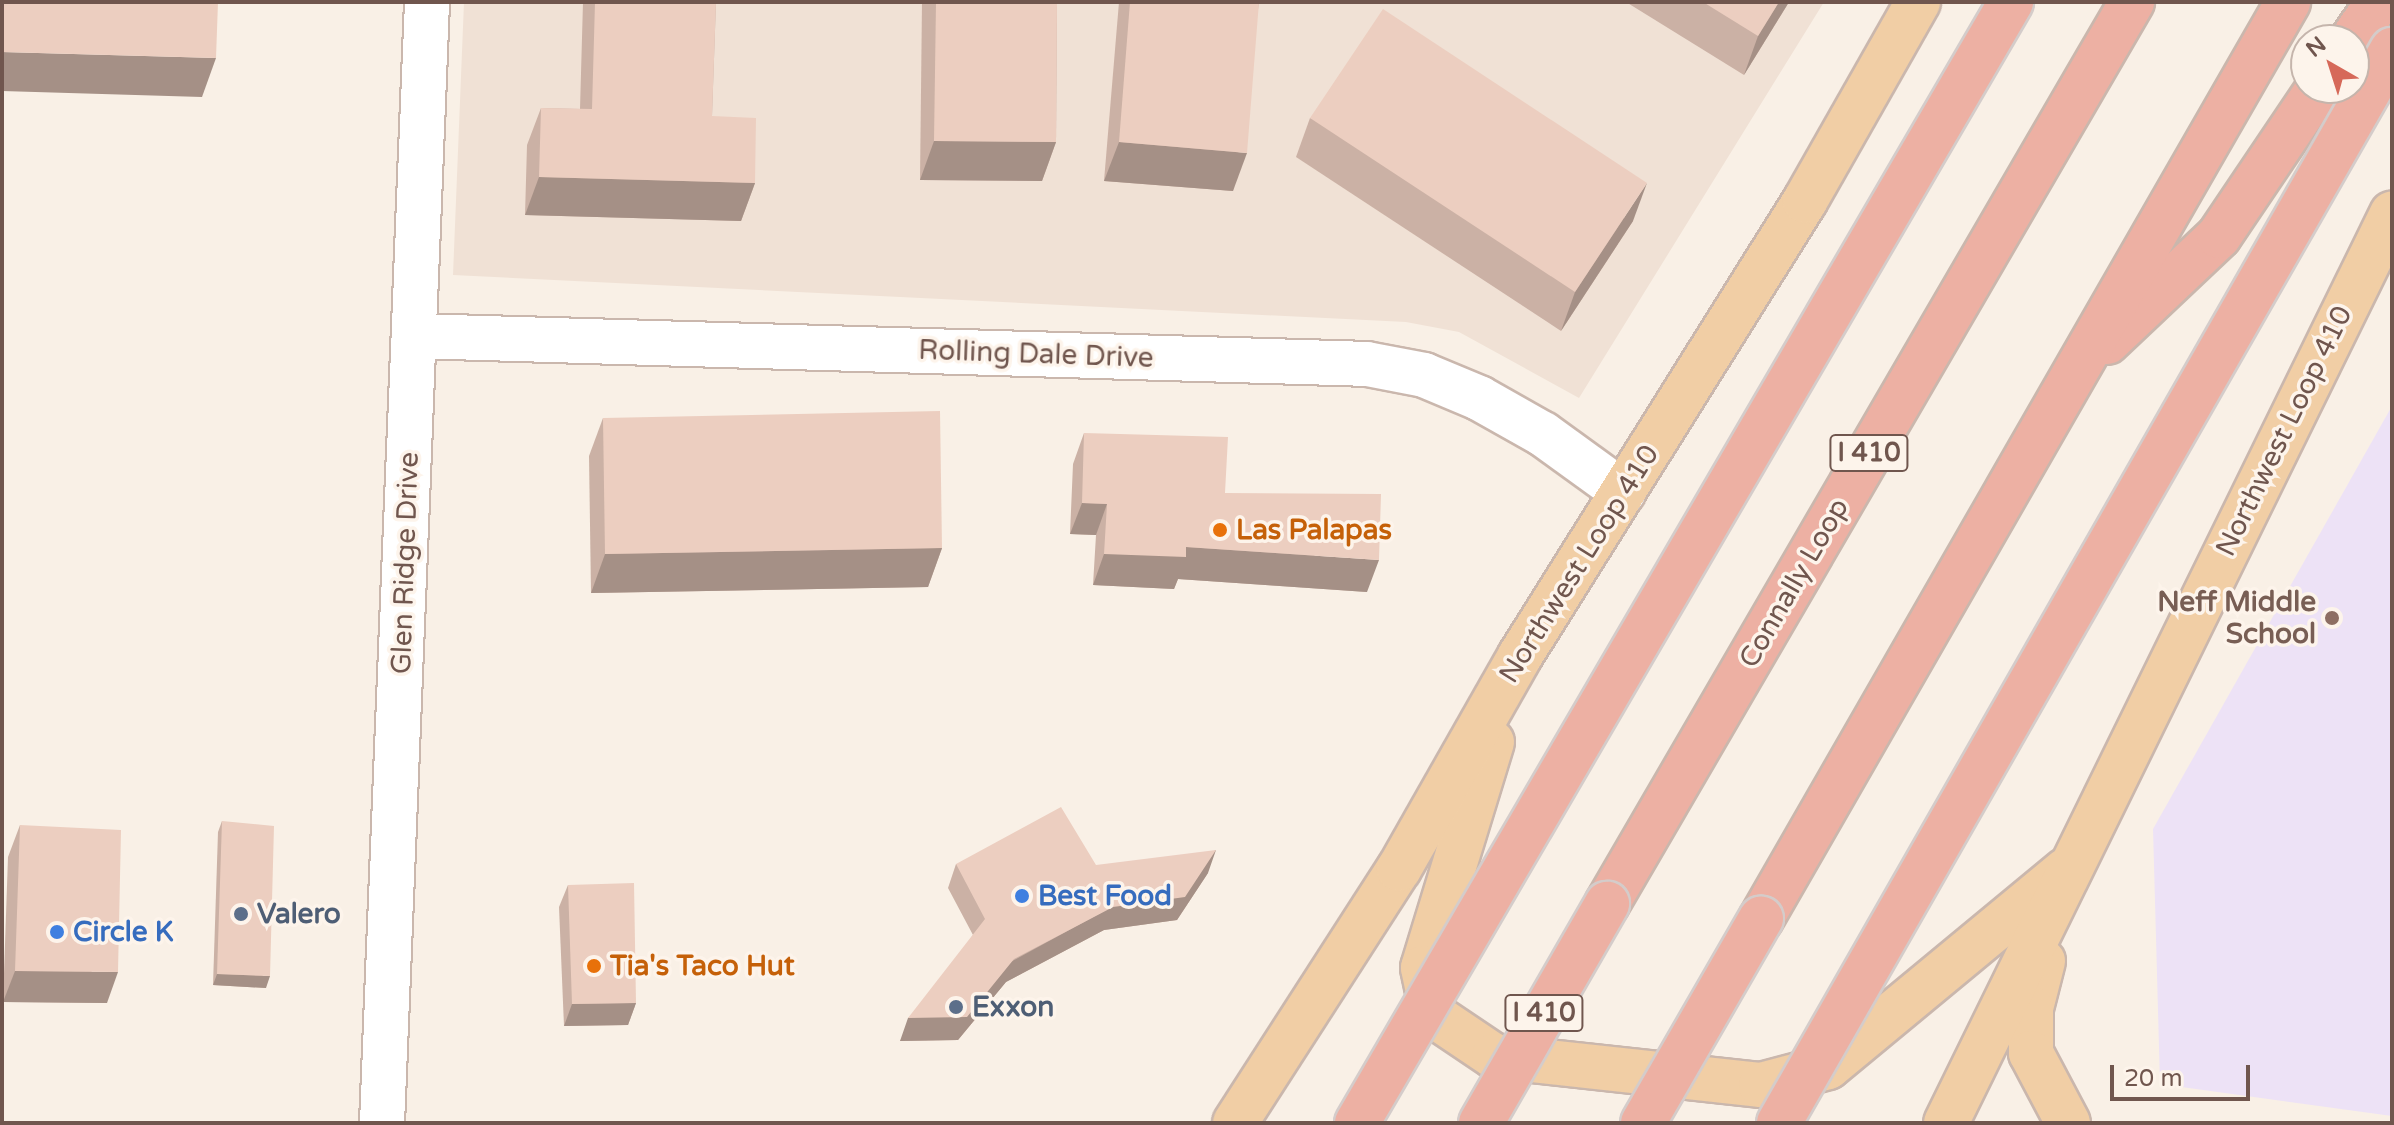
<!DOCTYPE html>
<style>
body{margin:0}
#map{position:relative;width:2394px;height:1125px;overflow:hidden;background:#f9f0e6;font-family:"Varela Round",sans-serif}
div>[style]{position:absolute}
.residential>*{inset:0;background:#f0e1d5}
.education>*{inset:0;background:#ede2f6}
.roads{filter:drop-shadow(2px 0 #cab7ad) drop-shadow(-2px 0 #cab7ad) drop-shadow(0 2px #cab7ad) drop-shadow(0 -2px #cab7ad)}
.minor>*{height:44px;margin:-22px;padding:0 22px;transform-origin:22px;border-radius:22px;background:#fff}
.major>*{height:44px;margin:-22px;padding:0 22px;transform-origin:22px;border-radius:22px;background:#f1cea5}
.highway>*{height:44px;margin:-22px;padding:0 22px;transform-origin:22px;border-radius:22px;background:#edb0a3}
.bridges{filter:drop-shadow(2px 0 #d4ccca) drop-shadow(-2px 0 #d4ccca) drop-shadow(0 2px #d4ccca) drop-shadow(0 -2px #d4ccca)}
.highway-bridge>*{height:44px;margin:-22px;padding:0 22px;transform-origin:22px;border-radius:22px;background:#edb0a3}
.wall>*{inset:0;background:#cbb1a5}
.shaded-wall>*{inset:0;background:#a59086}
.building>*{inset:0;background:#eccec0}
.dots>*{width:22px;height:22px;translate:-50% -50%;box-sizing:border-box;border:4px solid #fdf4eb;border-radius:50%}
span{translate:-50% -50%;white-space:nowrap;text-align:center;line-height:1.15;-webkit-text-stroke:7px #fdf4eb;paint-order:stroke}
.shield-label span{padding:2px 6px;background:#fdf4eb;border:2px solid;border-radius:6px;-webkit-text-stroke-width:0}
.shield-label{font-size:26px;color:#70564e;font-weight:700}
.street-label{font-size:28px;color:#70564e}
.food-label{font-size:28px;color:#c56008;font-weight:700}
.left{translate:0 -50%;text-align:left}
.education-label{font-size:28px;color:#785e54;font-weight:700}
.right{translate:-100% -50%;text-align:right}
.shop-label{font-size:28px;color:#366cbe;font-weight:700}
.service-label{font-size:28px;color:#4e5e75;font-weight:700}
.frame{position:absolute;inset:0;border:4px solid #70564e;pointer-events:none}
.north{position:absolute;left:2290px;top:24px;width:80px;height:80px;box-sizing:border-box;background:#fdf4eb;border:2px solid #c5b5ac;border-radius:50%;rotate:321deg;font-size:22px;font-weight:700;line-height:32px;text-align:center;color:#70564e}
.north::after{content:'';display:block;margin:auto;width:28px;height:36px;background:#d66959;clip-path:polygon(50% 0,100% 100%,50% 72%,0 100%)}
.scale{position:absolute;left:2110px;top:1065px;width:140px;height:36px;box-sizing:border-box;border:4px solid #70564e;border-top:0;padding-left:10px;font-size:24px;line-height:28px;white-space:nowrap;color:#70564e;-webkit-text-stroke:6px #fdf4eb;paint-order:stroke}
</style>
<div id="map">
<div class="residential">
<i style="clip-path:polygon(464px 2px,1824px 2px,1579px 398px,1459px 332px,1406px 322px,453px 275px)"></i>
</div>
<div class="education">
<i style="clip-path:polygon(2392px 406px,2392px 1116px,2160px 1084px,2153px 829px)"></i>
</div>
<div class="roads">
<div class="minor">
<i style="left:415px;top:336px;width:952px;rotate:1.68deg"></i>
<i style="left:1367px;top:364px;width:58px;rotate:10.9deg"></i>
<i style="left:1424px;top:375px;width:60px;rotate:22.7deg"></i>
<i style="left:1479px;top:398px;width:73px;rotate:29.4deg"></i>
<i style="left:1543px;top:434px;width:99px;rotate:35.9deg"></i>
<i style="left:382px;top:1123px;width:1122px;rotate:-87.7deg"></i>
</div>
<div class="major">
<i style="left:1492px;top:742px;width:236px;rotate:107deg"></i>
<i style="left:1423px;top:968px;width:48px;rotate:78deg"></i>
<i style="left:1433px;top:1015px;width:73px;rotate:33.9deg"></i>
<i style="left:1494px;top:1056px;width:269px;rotate:6.2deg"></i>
<i style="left:1761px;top:1085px;width:69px;rotate:-15deg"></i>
<i style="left:1828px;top:1067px;width:309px;rotate:-39.6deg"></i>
<i style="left:2043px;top:961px;width:49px;rotate:104.3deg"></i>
<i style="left:2031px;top:1008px;width:45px;rotate:90deg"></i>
<i style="left:2031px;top:1053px;width:79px;rotate:62.1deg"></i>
<i style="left:1235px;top:1123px;width:302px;rotate:-57.2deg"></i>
<i style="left:1399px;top:869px;width:245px;rotate:-60.4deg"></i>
<i style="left:1520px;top:656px;width:537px;rotate:-57.94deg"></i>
<i style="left:1805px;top:201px;width:229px;rotate:-60.4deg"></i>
<i style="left:1946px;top:1123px;width:1013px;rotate:-63.87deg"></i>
</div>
<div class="highway">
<i style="left:2352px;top:40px;width:46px;rotate:-55.6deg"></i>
<i style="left:2107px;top:342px;width:154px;rotate:-43.4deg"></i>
<i style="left:2219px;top:236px;width:179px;rotate:-56deg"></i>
<i style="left:1607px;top:904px;width:1044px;rotate:-59.8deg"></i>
<i style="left:1761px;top:919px;width:1058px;rotate:-60.11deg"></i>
</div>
</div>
<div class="bridges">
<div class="highway-bridge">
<i style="left:1357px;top:1123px;width:1298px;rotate:-59.74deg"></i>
<i style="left:1481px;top:1123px;width:253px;rotate:-60.1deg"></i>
<i style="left:1643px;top:1123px;width:236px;rotate:-60deg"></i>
<i style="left:1779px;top:1123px;width:1236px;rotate:-60.26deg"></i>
</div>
</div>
<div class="wall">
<i style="clip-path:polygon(583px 2px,716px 2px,712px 116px,755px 183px,741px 221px,525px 215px,527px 145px,541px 108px,580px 109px)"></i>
<i style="clip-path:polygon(922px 2px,1057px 2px,1056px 142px,1042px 181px,920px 180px)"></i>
<i style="clip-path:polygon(1119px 2px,1259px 2px,1233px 191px,1104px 181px)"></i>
<i style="clip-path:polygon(1626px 2px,1789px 2px,1744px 75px)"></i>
<i style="clip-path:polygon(1310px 118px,1633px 221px,1561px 331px,1296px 157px)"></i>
<i style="clip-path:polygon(603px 418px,942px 548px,928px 587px,591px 593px,589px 456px)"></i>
<i style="clip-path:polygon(1084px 433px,1225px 493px,1367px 592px,1178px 579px,1174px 589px,1093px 585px,1096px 535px,1070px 534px,1073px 464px)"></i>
<i style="clip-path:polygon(222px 821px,266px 988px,213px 985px,218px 832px)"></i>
<i style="clip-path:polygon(20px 825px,107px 1003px,3px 1002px,8px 857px)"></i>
<i style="clip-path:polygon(956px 864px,1096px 865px,1208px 873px,1177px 920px,1104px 930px,1006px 982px,958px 1040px,900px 1041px,973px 935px,948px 888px)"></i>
<i style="clip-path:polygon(568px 885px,636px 1003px,628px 1025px,564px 1026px,559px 907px)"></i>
</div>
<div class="shaded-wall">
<i style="clip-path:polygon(1779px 2px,1789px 2px,1744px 75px,1758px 36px)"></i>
<i style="clip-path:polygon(2px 52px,216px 58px,202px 97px,2px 91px)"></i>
<i style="clip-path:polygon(934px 141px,1056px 142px,1042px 181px,920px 180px)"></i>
<i style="clip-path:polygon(1119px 142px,1247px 153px,1233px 191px,1104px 181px)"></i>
<i style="clip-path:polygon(539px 177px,755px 183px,741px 221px,525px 215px)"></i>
<i style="clip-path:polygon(1647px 183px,1633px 221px,1561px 331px,1575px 292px)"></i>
<i style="clip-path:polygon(1082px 503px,1107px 504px,1096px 535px,1070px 534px)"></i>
<i style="clip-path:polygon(1186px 547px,1379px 560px,1367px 592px,1178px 579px,1174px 589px,1093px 585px,1104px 554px)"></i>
<i style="clip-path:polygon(942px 548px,928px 587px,591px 593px,605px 554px)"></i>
<i style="clip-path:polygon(1216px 850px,1208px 873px,1177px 920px,1104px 930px,1006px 982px,958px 1040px,900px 1041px,908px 1018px)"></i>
<i style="clip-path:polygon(15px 971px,118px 972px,107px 1003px,3px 1002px)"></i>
<i style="clip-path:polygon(217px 974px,270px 976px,266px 988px,213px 985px)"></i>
<i style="clip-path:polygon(636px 1003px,628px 1025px,564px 1026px,572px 1004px)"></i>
</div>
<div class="building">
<i style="clip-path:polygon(2px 2px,218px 2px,216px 58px,2px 52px)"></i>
<i style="clip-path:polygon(595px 2px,716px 2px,712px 116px,756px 118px,755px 183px,539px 177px,541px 108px,592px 109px)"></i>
<i style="clip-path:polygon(936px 2px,1057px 2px,1056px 142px,934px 141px)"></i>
<i style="clip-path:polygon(1130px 2px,1259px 2px,1247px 153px,1119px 142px)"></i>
<i style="clip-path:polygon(1703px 2px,1779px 2px,1758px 36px)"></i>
<i style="clip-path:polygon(1383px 9px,1647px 183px,1575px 292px,1310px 118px)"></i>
<i style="clip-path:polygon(940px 411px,942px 548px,605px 554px,603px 418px)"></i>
<i style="clip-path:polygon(1084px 433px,1228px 437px,1225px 493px,1381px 494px,1379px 560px,1186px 547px,1186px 557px,1104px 554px,1107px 504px,1082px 503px)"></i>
<i style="clip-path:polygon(1061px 807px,1096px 865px,1216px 850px,1185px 897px,1113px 907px,1014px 959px,967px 1017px,908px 1018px,985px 919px,956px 864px)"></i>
<i style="clip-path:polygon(222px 821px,274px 826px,270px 976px,217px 974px)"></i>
<i style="clip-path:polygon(20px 825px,121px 830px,118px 972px,15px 971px)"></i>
<i style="clip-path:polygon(634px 883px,636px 1003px,572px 1004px,568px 885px)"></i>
</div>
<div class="dots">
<i style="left:1220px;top:530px;background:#e8710a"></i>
<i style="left:2332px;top:618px;background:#8d6e63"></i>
<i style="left:1022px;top:896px;background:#3f7fe0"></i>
<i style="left:241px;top:914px;background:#5c6f8a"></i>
<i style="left:57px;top:932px;background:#3f7fe0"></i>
<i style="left:594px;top:966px;background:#e8710a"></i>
<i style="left:956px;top:1007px;background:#5c6f8a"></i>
</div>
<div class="shield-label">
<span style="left:1869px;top:453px">I 410</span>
<span style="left:1544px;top:1013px">I 410</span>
</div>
<div class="street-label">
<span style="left:1036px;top:354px;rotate:2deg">Rolling Dale Drive</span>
<span style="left:2284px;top:431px;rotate:-64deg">Northwest Loop 410</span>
<span style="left:405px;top:563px;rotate:-88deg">Glen Ridge Drive</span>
<span style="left:1579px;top:564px;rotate:-58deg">Northwest Loop 410</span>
<span style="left:1794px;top:583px;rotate:-60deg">Connally Loop</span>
</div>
<div class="food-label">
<span class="left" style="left:1236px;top:530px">Las Palapas</span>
<span class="left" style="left:610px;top:966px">Tia's Taco Hut</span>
</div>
<div class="education-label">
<span class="right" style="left:2316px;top:618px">Neff Middle<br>School</span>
</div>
<div class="shop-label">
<span class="left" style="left:1038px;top:896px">Best Food</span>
<span class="left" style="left:73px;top:932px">Circle K</span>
</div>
<div class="service-label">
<span class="left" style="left:257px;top:914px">Valero</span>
<span class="left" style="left:972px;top:1007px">Exxon</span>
</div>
<div class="frame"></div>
<div class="north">N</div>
<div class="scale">20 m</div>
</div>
